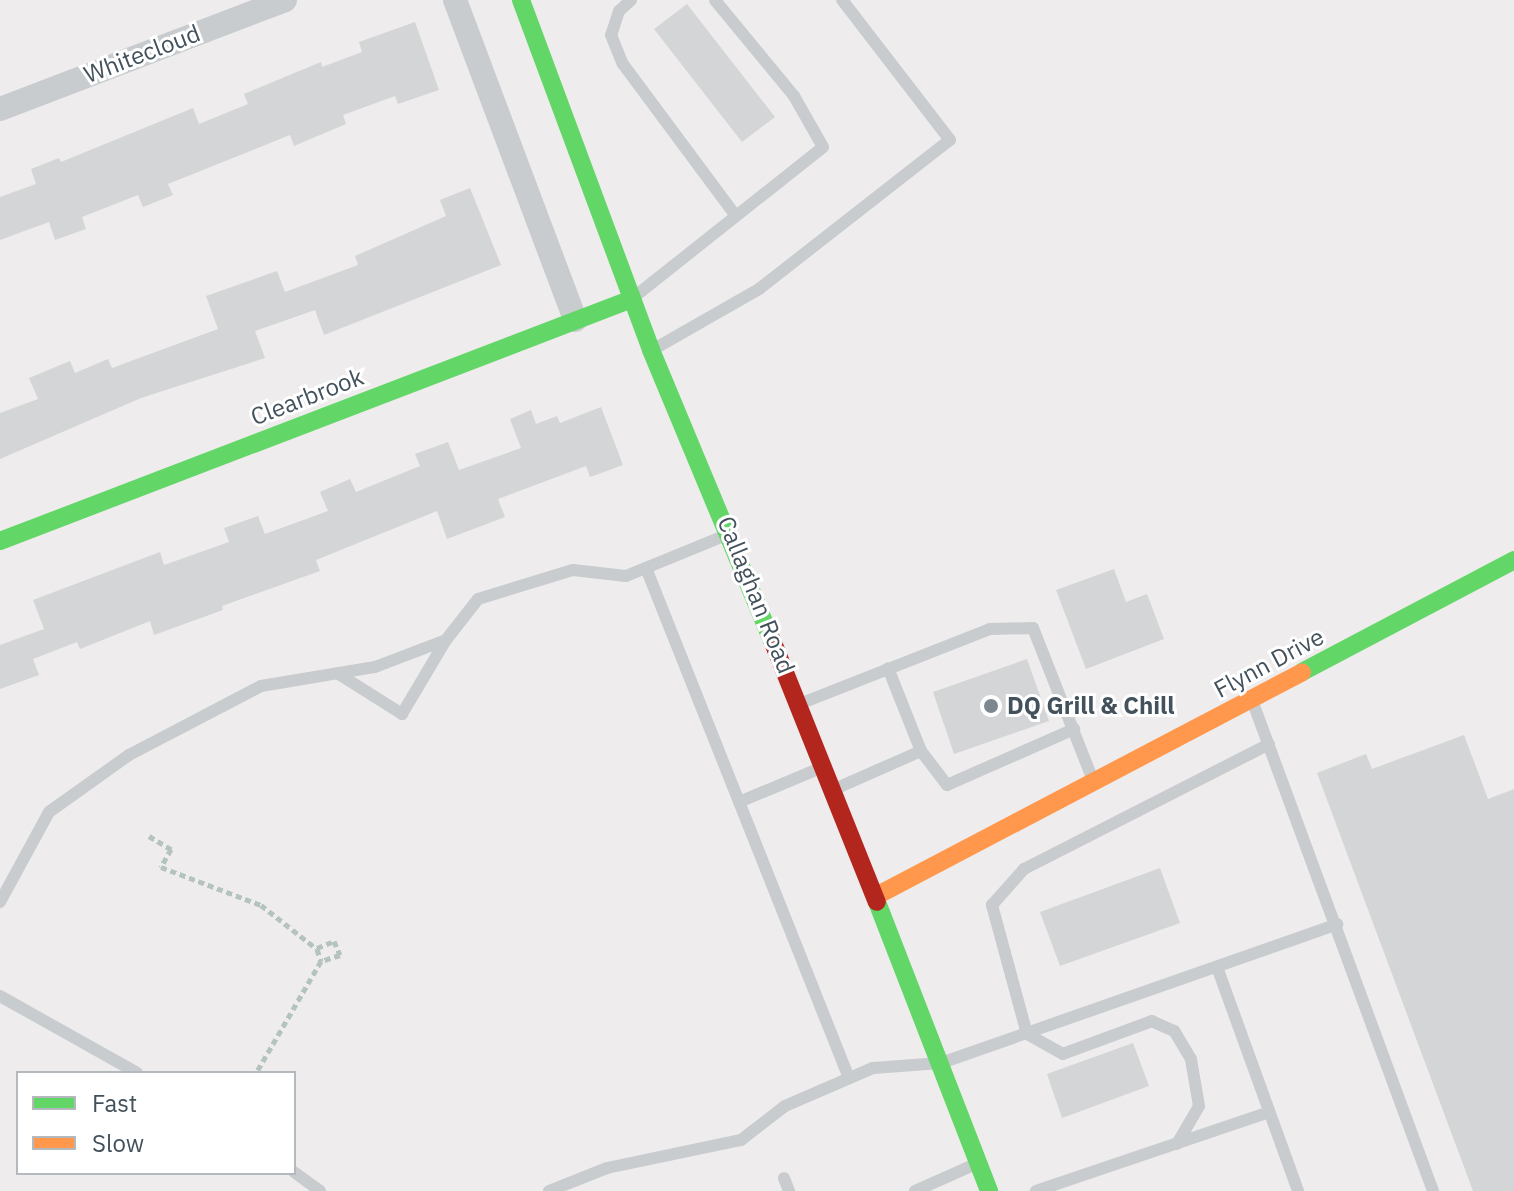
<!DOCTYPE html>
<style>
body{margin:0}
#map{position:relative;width:1514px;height:1191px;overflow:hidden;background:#eeecec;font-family:"IBM Plex Sans",sans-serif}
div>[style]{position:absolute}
.building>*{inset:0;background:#d4d5d7}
.path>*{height:5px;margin-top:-2.5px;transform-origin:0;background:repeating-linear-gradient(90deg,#b4c3bd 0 6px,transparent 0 10px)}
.lane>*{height:12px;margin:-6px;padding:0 6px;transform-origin:6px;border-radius:6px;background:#c8ccce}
.street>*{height:24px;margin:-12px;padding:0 12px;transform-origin:12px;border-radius:12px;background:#c8ccce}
.fast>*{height:18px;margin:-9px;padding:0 9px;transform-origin:9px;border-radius:9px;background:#63d668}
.slow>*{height:18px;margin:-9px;padding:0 9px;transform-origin:9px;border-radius:9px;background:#ff974d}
.jam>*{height:18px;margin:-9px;padding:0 9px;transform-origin:9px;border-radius:9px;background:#b3261e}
.dots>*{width:22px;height:22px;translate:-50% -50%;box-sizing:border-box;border:4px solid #fff;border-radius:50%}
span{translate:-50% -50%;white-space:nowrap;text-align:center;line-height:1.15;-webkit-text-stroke:6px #fff;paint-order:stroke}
.street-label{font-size:24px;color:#42515b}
.poi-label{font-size:24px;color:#42515b;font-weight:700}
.left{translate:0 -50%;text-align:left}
.legend{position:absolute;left:16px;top:1071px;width:280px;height:104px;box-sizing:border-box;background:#fff;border:2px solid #b3b9bd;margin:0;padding:10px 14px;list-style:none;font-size:24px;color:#42515b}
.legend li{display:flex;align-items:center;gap:16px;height:40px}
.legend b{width:40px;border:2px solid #b3b9bd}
</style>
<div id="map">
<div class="building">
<i style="clip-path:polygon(687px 4px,775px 117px,742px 142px,654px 29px)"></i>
<i style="clip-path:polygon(415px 22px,439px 90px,398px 104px,395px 96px,343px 115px,346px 124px,294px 146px,290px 135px,168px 184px,173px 195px,143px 207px,138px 195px,82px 217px,86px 229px,55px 240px,49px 222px,0 240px,0 197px,36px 184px,31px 169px,59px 158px,61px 162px,193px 108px,199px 124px,248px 104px,244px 94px,321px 62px,322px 67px,362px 52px,359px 42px)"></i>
<i style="clip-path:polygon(470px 188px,501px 265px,324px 335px,315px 310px,255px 331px,265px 358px,141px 398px,0 459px,0 413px,38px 399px,29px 378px,70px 361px,75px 373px,108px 359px,112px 368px,218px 329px,206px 296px,277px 271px,285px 292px,358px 265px,355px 256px,446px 216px,440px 200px)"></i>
<i style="clip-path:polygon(601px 407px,623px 465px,590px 477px,586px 466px,498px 499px,505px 517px,447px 539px,437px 511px,316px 560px,320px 571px,222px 606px,223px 610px,154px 635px,150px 621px,80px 649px,77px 642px,33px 659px,39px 675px,0 689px,0 645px,44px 629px,33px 600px,160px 552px,164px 565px,229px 542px,224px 528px,258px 516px,265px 534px,328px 511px,320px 492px,350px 479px,356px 492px,420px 466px,415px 454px,448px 442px,459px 470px,521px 448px,510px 419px,531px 410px,536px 424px,557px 416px,560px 423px)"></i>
<i style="clip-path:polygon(1114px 569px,1126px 602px,1147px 594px,1164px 639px,1086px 669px,1056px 590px)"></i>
<i style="clip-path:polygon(1027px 659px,1049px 721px,954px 754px,933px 692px)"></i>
<i style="clip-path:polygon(1464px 735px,1488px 799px,1514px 789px,1514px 1191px,1473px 1191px,1317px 773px,1366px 754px,1372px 769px)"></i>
<i style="clip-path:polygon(1160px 868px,1180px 923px,1060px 966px,1040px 912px)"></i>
<i style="clip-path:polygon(1133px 1043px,1149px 1086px,1062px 1118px,1047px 1074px)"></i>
</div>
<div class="path">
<i style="left:149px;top:836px;width:26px;rotate:31deg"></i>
<i style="left:171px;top:849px;width:21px;rotate:119deg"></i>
<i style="left:161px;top:867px;width:107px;rotate:20.8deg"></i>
<i style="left:261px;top:905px;width:71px;rotate:38.2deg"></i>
<i style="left:317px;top:949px;width:13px;rotate:72deg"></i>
<i style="left:321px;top:961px;width:129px;rotate:120.1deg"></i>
<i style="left:317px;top:948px;width:18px;rotate:-22deg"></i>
<i style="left:334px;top:941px;width:15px;rotate:67deg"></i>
<i style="left:340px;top:955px;width:20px;rotate:162deg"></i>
</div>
<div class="lane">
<i style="left:631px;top:0;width:16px;rotate:137deg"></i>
<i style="left:619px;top:11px;width:25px;rotate:108deg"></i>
<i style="left:611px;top:35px;width:31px;rotate:68deg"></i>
<i style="left:623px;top:64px;width:189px;rotate:53.4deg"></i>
<i style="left:634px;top:297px;width:241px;rotate:-38.4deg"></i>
<i style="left:823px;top:147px;width:59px;rotate:-119.6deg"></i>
<i style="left:794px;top:96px;width:124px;rotate:-129.5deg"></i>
<i style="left:654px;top:349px;width:121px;rotate:-29.7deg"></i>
<i style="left:759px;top:289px;width:242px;rotate:-38deg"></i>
<i style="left:950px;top:140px;width:177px;rotate:-127.6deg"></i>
<i style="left:646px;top:568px;width:549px;rotate:68.3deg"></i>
<i style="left:337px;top:673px;width:77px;rotate:32.2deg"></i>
<i style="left:402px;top:714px;width:86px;rotate:-59.3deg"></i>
<i style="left:1252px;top:700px;width:523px;rotate:69.76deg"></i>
<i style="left:802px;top:703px;width:202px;rotate:-21.5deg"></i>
<i style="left:990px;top:629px;width:43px;rotate:-1.3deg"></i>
<i style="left:1033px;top:628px;width:163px;rotate:68.5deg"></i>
<i style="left:921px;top:751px;width:43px;rotate:52.6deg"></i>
<i style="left:947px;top:785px;width:139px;rotate:-23.8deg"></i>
<i style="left:837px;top:788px;width:92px;rotate:-23.8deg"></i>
<i style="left:921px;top:751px;width:89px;rotate:-111.7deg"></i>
<i style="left:739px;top:802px;width:93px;rotate:-22.7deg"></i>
<i style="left:0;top:902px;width:102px;rotate:-61.4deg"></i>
<i style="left:49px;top:812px;width:98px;rotate:-35.5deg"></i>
<i style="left:129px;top:755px;width:149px;rotate:-27.6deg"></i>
<i style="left:261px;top:686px;width:116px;rotate:-9.5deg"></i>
<i style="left:375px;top:667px;width:76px;rotate:-20.8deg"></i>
<i style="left:446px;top:640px;width:52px;rotate:-52deg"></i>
<i style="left:478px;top:599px;width:99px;rotate:-17deg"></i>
<i style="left:573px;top:570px;width:53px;rotate:6.5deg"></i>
<i style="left:626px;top:576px;width:111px;rotate:-22.2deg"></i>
<i style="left:1217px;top:967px;width:238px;rotate:70.1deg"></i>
<i style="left:0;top:996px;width:157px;rotate:29.3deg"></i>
<i style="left:1177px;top:1144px;width:44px;rotate:-59.9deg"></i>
<i style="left:1199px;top:1106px;width:48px;rotate:-99.7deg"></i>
<i style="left:1191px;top:1059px;width:33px;rotate:-121deg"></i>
<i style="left:1174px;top:1031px;width:24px;rotate:-156deg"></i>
<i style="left:1152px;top:1021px;width:95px;rotate:159.7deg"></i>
<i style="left:1063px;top:1054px;width:41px;rotate:-150.9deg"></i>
<i style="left:1027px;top:1034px;width:134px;rotate:-105.2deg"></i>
<i style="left:992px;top:905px;width:48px;rotate:-48.4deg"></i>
<i style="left:1024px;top:869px;width:275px;rotate:-27deg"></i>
<i style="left:294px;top:1172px;width:32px;rotate:36deg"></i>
<i style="left:784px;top:1178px;width:14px;rotate:69deg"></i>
<i style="left:549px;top:1191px;width:62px;rotate:-21.6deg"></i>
<i style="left:607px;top:1168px;width:137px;rotate:-11.8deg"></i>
<i style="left:741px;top:1140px;width:56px;rotate:-37.7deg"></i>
<i style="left:785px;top:1106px;width:96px;rotate:-23.4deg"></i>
<i style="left:873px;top:1068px;width:68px;rotate:-4.2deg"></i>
<i style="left:941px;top:1063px;width:420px;rotate:-19.3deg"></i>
<i style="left:915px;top:1191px;width:67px;rotate:-23.9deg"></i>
<i style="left:1036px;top:1191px;width:246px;rotate:-18.7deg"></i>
</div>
<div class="street">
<i style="left:455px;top:0;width:342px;rotate:69.4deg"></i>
<i style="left:0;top:109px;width:305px;rotate:-20.9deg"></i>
</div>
<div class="fast">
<i style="left:521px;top:0;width:373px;rotate:69.6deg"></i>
<i style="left:651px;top:350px;width:314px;rotate:67.4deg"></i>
<i style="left:0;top:541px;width:677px;rotate:-20.95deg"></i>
<i style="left:1302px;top:672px;width:240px;rotate:-27.8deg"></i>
<i style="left:877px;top:902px;width:310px;rotate:68.8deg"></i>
</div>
<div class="slow">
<i style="left:876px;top:896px;width:481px;rotate:-27.7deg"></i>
</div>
<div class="jam">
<i style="left:772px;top:640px;width:282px;rotate:68.2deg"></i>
</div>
<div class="dots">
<i style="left:991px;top:706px;background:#7e878e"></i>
</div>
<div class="street-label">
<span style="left:142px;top:54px;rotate:-21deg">Whitecloud</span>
<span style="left:307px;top:397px;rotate:-21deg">Clearbrook</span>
<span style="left:756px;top:595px;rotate:68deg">Callaghan Road</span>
<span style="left:1269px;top:663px;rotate:-28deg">Flynn Drive</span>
</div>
<div class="poi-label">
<span class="left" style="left:1007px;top:706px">DQ Grill &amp; Chill</span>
</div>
<ul class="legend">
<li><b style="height:10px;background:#63d668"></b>Fast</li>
<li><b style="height:10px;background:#ff974d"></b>Slow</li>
</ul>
</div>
